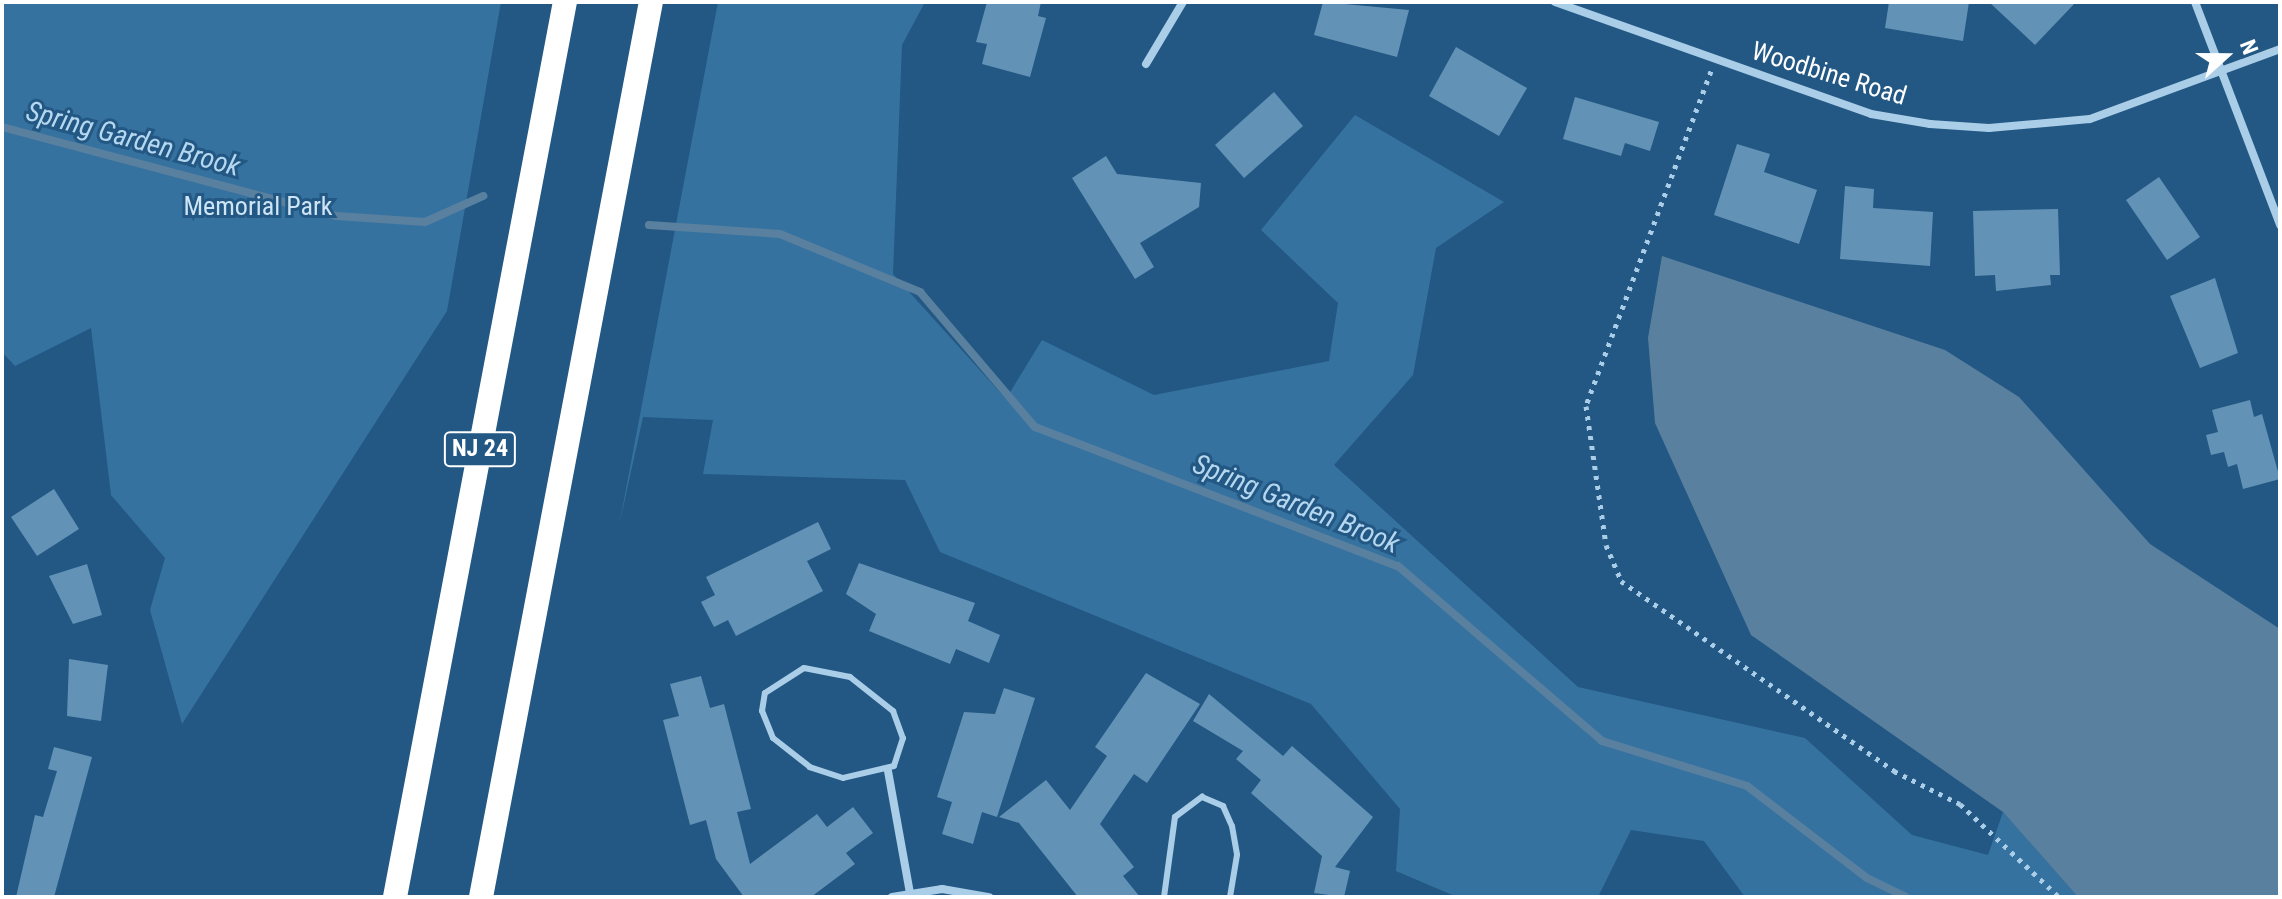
<!DOCTYPE html>
<style>
body{margin:0}
#map{position:relative;width:2282px;height:899px;overflow:hidden;background:#225883;font-family:"Roboto Condensed",sans-serif}
div>[style]{position:absolute}
.green>*{inset:0;background:#3672a0}
.water>*{inset:0;background:#5a809f}
.stream>*{height:8px;margin:-4px;padding:0 4px;transform-origin:4px;border-radius:4px;background:#5a809f}
.building>*{inset:0;background:#6392b7}
.path>*{height:5px;margin-top:-2.5px;transform-origin:0;background:repeating-linear-gradient(90deg,#aacde8 0 4px,transparent 0 10px)}
.service>*{height:6px;margin:-3px;padding:0 3px;transform-origin:3px;border-radius:3px;background:#aacde8}
.minor>*{height:8px;margin:-4px;padding:0 4px;transform-origin:4px;border-radius:4px;background:#aacde8}
.motorway>*{height:24px;margin:-12px;padding:0 12px;transform-origin:12px;border-radius:12px;background:#fff}
span{translate:-50% -50%;white-space:nowrap;text-align:center;line-height:1.15;-webkit-text-stroke:6px #225883;paint-order:stroke}
.shield-label span{padding:2px 6px;background:#225883;border:2px solid;border-radius:6px;-webkit-text-stroke-width:0}
.shield-label{font-size:24px;color:#fff;font-weight:700}
.street-label{font-size:26px;color:#fff}
.park-label{font-size:26px;color:#cee5f6}
.water-label{font-size:28px;color:#b6d7f0;font-style:italic}
.frame{position:absolute;inset:0;border:4px solid #fff;pointer-events:none}
.north{position:absolute;left:2186px;top:16px;width:80px;height:80px;-webkit-text-stroke:6px #225883;paint-order:stroke;rotate:69deg;font-size:22px;font-weight:700;line-height:32px;text-align:center;color:#fff}
.north::after{content:'';display:block;margin:auto;width:28px;height:36px;background:#fff;clip-path:polygon(50% 0,100% 100%,50% 72%,0 100%)}
</style>
<div id="map">
<div class="green">
<i style="clip-path:polygon(2px 2px,501px 2px,447px 311px,182px 724px,150px 610px,165px 558px,111px 495px,91px 328px,15px 366px,2px 352px)"></i>
<i style="clip-path:polygon(718px 2px,925px 2px,902px 45px,893px 274px,1006px 399px,1042px 340px,1154px 395px,1329px 361px,1338px 303px,1261px 230px,1355px 115px,1504px 202px,1436px 248px,1413px 375px,1334px 465px,1578px 687px,1805px 738px,1912px 835px,1988px 855px,2003px 812px,2078px 897px,1745px 897px,1704px 841px,1631px 830px,1598px 897px,1457px 897px,1396px 871px,1400px 809px,1311px 704px,940px 552px,905px 480px,703px 474px,713px 420px,643px 417px,619px 526px)"></i>
</div>
<div class="water">
<i style="clip-path:polygon(1662px 256px,1945px 350px,2019px 397px,2150px 544px,2280px 629px,2280px 897px,2078px 897px,2003px 812px,1751px 635px,1655px 423px,1648px 338px)"></i>
</div>
<div class="stream">
<i style="left:2px;top:127px;width:347px;rotate:14.9deg"></i>
<i style="left:337px;top:216px;width:88px;rotate:3.9deg"></i>
<i style="left:425px;top:222px;width:64px;rotate:-24.1deg"></i>
<i style="left:649px;top:225px;width:131px;rotate:3.9deg"></i>
<i style="left:780px;top:234px;width:152px;rotate:22.5deg"></i>
<i style="left:920px;top:292px;width:177px;rotate:49.6deg"></i>
<i style="left:1035px;top:427px;width:389px;rotate:21deg"></i>
<i style="left:1398px;top:566px;width:269px;rotate:40.6deg"></i>
<i style="left:1602px;top:741px;width:152px;rotate:17.2deg"></i>
<i style="left:1747px;top:786px;width:151px;rotate:37.5deg"></i>
<i style="left:1867px;top:878px;width:43px;rotate:26deg"></i>
</div>
<div class="building">
<i style="clip-path:polygon(987px 2px,1041px 2px,1038px 16px,1046px 18px,1030px 77px,982px 64px,987px 44px,976px 42px)"></i>
<i style="clip-path:polygon(1323px 2px,1409px 10px,1397px 57px,1314px 35px)"></i>
<i style="clip-path:polygon(1889px 2px,1969px 2px,1963px 41px,1885px 28px)"></i>
<i style="clip-path:polygon(1989px 2px,2076px 2px,2035px 45px)"></i>
<i style="clip-path:polygon(1456px 47px,1527px 88px,1499px 136px,1429px 96px)"></i>
<i style="clip-path:polygon(1274px 92px,1303px 126px,1244px 178px,1215px 145px)"></i>
<i style="clip-path:polygon(1575px 97px,1659px 122px,1650px 151px,1625px 143px,1621px 156px,1563px 139px)"></i>
<i style="clip-path:polygon(1737px 144px,1770px 154px,1764px 172px,1817px 190px,1799px 244px,1714px 215px)"></i>
<i style="clip-path:polygon(1106px 156px,1117px 174px,1201px 183px,1199px 207px,1140px 243px,1154px 267px,1135px 279px,1072px 178px)"></i>
<i style="clip-path:polygon(2159px 177px,2200px 237px,2167px 260px,2126px 200px)"></i>
<i style="clip-path:polygon(1845px 186px,1874px 189px,1873px 208px,1933px 212px,1930px 266px,1840px 259px)"></i>
<i style="clip-path:polygon(2058px 209px,2060px 275px,2050px 275px,2051px 285px,1996px 291px,1995px 275px,1975px 276px,1973px 211px)"></i>
<i style="clip-path:polygon(2215px 278px,2238px 353px,2200px 368px,2170px 296px)"></i>
<i style="clip-path:polygon(2250px 400px,2254px 417px,2262px 414px,2280px 479px,2243px 489px,2237px 464px,2228px 467px,2224px 452px,2211px 455px,2206px 435px,2218px 432px,2212px 410px)"></i>
<i style="clip-path:polygon(54px 489px,79px 529px,37px 556px,11px 517px)"></i>
<i style="clip-path:polygon(818px 522px,831px 549px,807px 561px,823px 591px,736px 636px,728px 620px,714px 627px,701px 602px,715px 595px,706px 577px)"></i>
<i style="clip-path:polygon(859px 563px,975px 603px,968px 621px,1000px 635px,989px 663px,956px 649px,950px 664px,869px 631px,876px 614px,846px 594px)"></i>
<i style="clip-path:polygon(87px 564px,102px 615px,73px 624px,49px 576px)"></i>
<i style="clip-path:polygon(69px 659px,108px 665px,101px 721px,67px 716px)"></i>
<i style="clip-path:polygon(1146px 673px,1200px 704px,1147px 783px,1134px 774px,1100px 824px,1134px 867px,1123px 876px,1140px 897px,1078px 897px,1019px 823px,999px 817px,1046px 780px,1070px 810px,1107px 756px,1095px 747px)"></i>
<i style="clip-path:polygon(701px 676px,710px 708px,724px 704px,751px 809px,737px 812px,750px 864px,817px 814px,827px 827px,853px 807px,873px 833px,846px 853px,855px 864px,811px 897px,744px 897px,716px 859px,706px 820px,690px 825px,663px 720px,679px 716px,670px 684px)"></i>
<i style="clip-path:polygon(1004px 688px,1035px 698px,997px 817px,982px 812px,973px 844px,942px 834px,952px 802px,937px 797px,964px 712px,995px 714px)"></i>
<i style="clip-path:polygon(1209px 694px,1283px 756px,1292px 746px,1373px 817px,1335px 867px,1350px 871px,1344px 897px,1314px 893px,1322px 856px,1251px 793px,1261px 780px,1236px 759px,1243px 751px,1193px 721px)"></i>
<i style="clip-path:polygon(54px 747px,92px 757px,54px 897px,16px 897px,35px 815px,43px 817px,57px 771px,48px 769px)"></i>
</div>
<div class="path">
<i style="left:1711px;top:71px;width:358px;rotate:110.5deg"></i>
<i style="left:1586px;top:406px;width:140px;rotate:81.8deg"></i>
<i style="left:1606px;top:545px;width:39px;rotate:67deg"></i>
<i style="left:1621px;top:581px;width:333px;rotate:34.8deg"></i>
<i style="left:1894px;top:771px;width:74px;rotate:26.6deg"></i>
<i style="left:1960px;top:804px;width:136px;rotate:43.2deg"></i>
</div>
<div class="service">
<i style="left:804px;top:668px;width:47px;rotate:11.1deg"></i>
<i style="left:850px;top:677px;width:55px;rotate:38.3deg"></i>
<i style="left:893px;top:711px;width:29px;rotate:70deg"></i>
<i style="left:903px;top:738px;width:29px;rotate:108deg"></i>
<i style="left:894px;top:766px;width:52px;rotate:166.8deg"></i>
<i style="left:843px;top:778px;width:35px;rotate:-162deg"></i>
<i style="left:810px;top:767px;width:47px;rotate:-141.9deg"></i>
<i style="left:773px;top:738px;width:29px;rotate:-112deg"></i>
<i style="left:762px;top:711px;width:18px;rotate:-81deg"></i>
<i style="left:765px;top:693px;width:46px;rotate:-32.7deg"></i>
<i style="left:1164px;top:897px;width:81px;rotate:-82.2deg"></i>
<i style="left:1175px;top:817px;width:34px;rotate:-37deg"></i>
<i style="left:1202px;top:797px;width:23px;rotate:23deg"></i>
<i style="left:1223px;top:806px;width:22px;rotate:66deg"></i>
<i style="left:1232px;top:826px;width:29px;rotate:80deg"></i>
<i style="left:1237px;top:855px;width:43px;rotate:99.5deg"></i>
</div>
<div class="minor">
<i style="left:1555px;top:2px;width:335px;rotate:19.5deg"></i>
<i style="left:1871px;top:114px;width:60px;rotate:9.6deg"></i>
<i style="left:1930px;top:124px;width:59px;rotate:3.9deg"></i>
<i style="left:1989px;top:128px;width:101px;rotate:-5.1deg"></i>
<i style="left:2090px;top:119px;width:202px;rotate:-20.2deg"></i>
<i style="left:2195px;top:2px;width:239px;rotate:69.1deg"></i>
<i style="left:1146px;top:64px;width:72px;rotate:-59.2deg"></i>
<i style="left:888px;top:771px;width:124px;rotate:79.8deg"></i>
<i style="left:892px;top:897px;width:51px;rotate:-9.1deg"></i>
<i style="left:942px;top:889px;width:48px;rotate:9.7deg"></i>
</div>
<div class="motorway">
<i style="left:395px;top:897px;width:911px;rotate:-79.25deg"></i>
<i style="left:481px;top:897px;width:911px;rotate:-79.25deg"></i>
</div>
<div class="shield-label">
<span style="left:480px;top:449px">NJ 24</span>
</div>
<div class="street-label">
<span style="left:1829px;top:74px;rotate:17deg">Woodbine Road</span>
</div>
<div class="park-label">
<span style="left:258px;top:207px">Memorial Park</span>
</div>
<div class="water-label">
<span style="left:133px;top:139px;rotate:15deg">Spring Garden Brook</span>
<span style="left:1296px;top:504px;rotate:22deg">Spring Garden Brook</span>
</div>
<div class="frame"></div>
<div class="north">N</div>
</div>
